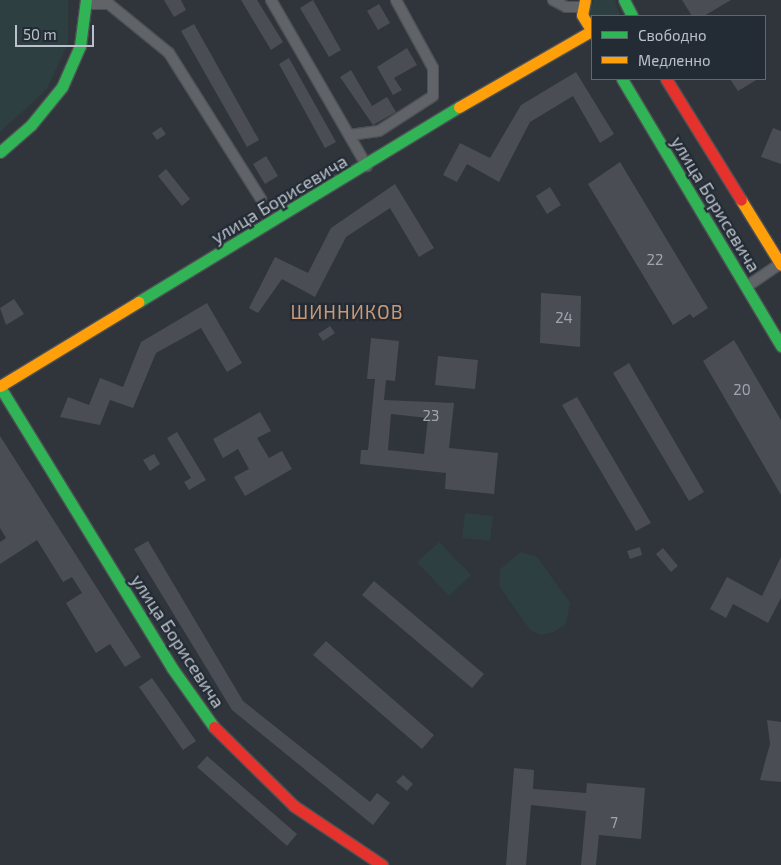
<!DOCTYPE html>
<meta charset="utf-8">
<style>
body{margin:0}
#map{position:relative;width:781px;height:865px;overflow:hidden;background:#2f353b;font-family:"Exo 2",sans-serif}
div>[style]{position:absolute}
.green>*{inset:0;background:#2d3f41}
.building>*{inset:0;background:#4a4e54}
.roads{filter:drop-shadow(1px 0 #4d5155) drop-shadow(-1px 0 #4d5155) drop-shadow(0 1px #4d5155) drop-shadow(0 -1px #4d5155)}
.street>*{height:10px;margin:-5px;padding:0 5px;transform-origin:5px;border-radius:5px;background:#606368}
.fast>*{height:11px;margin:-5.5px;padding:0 5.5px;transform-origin:5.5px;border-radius:5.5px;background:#30b455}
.slow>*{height:11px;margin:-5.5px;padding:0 5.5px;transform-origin:5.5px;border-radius:5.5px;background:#ff9f0a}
.jam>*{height:11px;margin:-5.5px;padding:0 5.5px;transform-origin:5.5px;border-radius:5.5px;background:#e5322d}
span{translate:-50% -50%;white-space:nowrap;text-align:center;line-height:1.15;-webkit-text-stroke:4.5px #232b35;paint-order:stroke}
.number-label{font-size:15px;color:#9fa4ac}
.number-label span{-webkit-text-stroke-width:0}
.street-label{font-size:18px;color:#bbc1ca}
.neighbourhood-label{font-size:19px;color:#ca9976;letter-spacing:1px}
.legend{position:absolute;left:591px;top:15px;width:175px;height:65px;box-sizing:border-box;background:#232b35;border:1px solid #606771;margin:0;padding:6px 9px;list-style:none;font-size:15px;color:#bbc1ca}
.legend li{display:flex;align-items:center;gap:10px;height:25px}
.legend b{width:25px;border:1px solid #606771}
.scale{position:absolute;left:15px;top:25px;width:79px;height:22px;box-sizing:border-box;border:2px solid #bbc1ca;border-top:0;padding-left:6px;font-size:15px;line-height:18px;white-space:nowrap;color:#bbc1ca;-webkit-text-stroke:4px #232b35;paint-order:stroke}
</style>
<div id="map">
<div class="green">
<i style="clip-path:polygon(0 0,68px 0,68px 43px,47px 89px,0 132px)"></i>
<i style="clip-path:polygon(594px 0,615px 0,620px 16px,592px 16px,592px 21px,589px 13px)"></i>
<i style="clip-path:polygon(465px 513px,493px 516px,490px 541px,462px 538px)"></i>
<i style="clip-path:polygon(439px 542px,471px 575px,449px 596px,417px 562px)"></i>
<i style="clip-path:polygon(521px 552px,537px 557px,570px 603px,566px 624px,554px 632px,541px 635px,531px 631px,499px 586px,500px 569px)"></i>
</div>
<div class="building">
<i style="clip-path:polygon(164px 0,181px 0,186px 10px,174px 17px)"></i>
<i style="clip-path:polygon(241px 0,257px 0,283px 42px,271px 50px)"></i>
<i style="clip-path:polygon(313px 0,341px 50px,329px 57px,300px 8px)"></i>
<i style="clip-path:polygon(682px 0,731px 0,704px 16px,692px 16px)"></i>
<i style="clip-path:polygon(379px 4px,390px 23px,378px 30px,367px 11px)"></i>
<i style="clip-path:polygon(194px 24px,259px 140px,247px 147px,181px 31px)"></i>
<i style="clip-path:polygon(407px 48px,417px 65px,394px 78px,402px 90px,393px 95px,377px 67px)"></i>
<i style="clip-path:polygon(289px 58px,336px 142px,325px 148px,279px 64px)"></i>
<i style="clip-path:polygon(351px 70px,372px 106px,387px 97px,396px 112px,373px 125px,340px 77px)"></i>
<i style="clip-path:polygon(576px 72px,614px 134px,600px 143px,573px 96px,530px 122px,499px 182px,467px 164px,457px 182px,443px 175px,460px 143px,490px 158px,521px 105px)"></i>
<i style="clip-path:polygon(730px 79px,758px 79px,738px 91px)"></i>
<i style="clip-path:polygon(161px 127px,166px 134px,157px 140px,152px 133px)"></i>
<i style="clip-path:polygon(773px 128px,781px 131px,781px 164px,761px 157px)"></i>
<i style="clip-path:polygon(266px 156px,278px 176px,265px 184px,253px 164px)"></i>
<i style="clip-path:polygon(620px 162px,708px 308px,693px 318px,690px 314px,673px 325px,588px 184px)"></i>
<i style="clip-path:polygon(166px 169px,190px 199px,182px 206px,158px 176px)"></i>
<i style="clip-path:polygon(395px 184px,434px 248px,419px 257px,390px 208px,346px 237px,315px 297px,282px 279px,258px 313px,249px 308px,275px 257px,308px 273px,331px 228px)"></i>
<i style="clip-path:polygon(550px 187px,561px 205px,547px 214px,536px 196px)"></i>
<i style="clip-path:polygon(541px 293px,581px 296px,580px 347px,540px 343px)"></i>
<i style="clip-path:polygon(14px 299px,24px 314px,6px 325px,0 308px)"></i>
<i style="clip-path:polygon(207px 303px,242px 363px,227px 372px,201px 328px,156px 353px,133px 408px,110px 400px,100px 425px,60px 417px,68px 397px,89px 405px,100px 378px,123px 387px,141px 342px)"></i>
<i style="clip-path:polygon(330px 326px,335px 333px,323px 341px,318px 334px)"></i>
<i style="clip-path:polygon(evenodd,371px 338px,399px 341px,395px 381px,386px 380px,384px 400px,454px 403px,449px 448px,498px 453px,494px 494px,445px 489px,446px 473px,360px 464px,361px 450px,368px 450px,375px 379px,367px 379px,371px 338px,391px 414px,428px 418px,424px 454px,388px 450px,391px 414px)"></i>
<i style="clip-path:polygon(734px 340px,781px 420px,781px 495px,703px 361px)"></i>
<i style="clip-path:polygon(438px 356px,478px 360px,475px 389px,435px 385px)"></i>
<i style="clip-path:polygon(629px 363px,704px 492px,689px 501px,613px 373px)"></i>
<i style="clip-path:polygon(577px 397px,651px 523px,636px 531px,562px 405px)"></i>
<i style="clip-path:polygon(260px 412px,271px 431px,257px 438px,269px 458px,282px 451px,292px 469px,245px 496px,234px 477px,249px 469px,238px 449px,223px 458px,213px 439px)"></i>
<i style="clip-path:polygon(177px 432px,206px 480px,189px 490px,184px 482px,191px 478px,167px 438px)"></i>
<i style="clip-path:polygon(0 436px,141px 657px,125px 667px,110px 644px,96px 653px,66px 603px,82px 593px,72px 577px,63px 582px,37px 540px,0 564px,0 542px,6px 538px,0 528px)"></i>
<i style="clip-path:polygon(154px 454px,160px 464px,150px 471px,143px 460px)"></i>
<i style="clip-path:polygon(148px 541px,243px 701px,370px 802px,377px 793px,390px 803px,373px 825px,232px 710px,134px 549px)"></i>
<i style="clip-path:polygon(640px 547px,642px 555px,630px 559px,627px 551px)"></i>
<i style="clip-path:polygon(663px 548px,678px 566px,671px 572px,656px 554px)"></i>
<i style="clip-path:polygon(781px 557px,781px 598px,768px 623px,733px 604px,726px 618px,710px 609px,727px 577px,762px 596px)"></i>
<i style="clip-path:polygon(374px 581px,484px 674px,472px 688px,362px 595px)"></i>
<i style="clip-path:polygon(326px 641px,434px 735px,422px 749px,313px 655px)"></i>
<i style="clip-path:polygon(152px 678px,196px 741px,183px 750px,139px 687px)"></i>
<i style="clip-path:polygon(767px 720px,781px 722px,781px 782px,760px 780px,770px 744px)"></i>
<i style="clip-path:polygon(207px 756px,297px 834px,287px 846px,197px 767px)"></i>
<i style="clip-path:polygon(514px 768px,534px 770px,533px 789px,586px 793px,587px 783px,645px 788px,641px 839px,599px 835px,596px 865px,581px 865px,586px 811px,531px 805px,526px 865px,506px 865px)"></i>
<i style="clip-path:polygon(403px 775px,413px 784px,407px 791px,396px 782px)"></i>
</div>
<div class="roads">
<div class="street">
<i style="left:271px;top:0;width:192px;rotate:60deg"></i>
<i style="left:553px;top:0;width:15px;rotate:28deg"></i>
<i style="left:566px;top:7px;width:16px"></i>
<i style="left:87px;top:4px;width:22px"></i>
<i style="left:109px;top:4px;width:77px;rotate:39.2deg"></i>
<i style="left:169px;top:53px;width:173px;rotate:57.8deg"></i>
<i style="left:350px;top:135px;width:29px;rotate:-8deg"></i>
<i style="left:379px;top:131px;width:64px;rotate:-32.9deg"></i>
<i style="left:433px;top:96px;width:28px;rotate:-90deg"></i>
<i style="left:433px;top:68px;width:77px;rotate:-118.6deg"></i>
<i style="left:746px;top:287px;width:42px;rotate:-34.4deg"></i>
</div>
<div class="fast">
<i style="left:624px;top:0;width:18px;rotate:63deg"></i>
<i style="left:622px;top:79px;width:311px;rotate:59.2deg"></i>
<i style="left:0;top:152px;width:41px;rotate:-41.1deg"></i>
<i style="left:31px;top:125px;width:49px;rotate:-50.8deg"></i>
<i style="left:62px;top:87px;width:45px;rotate:-66.3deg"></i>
<i style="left:80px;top:46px;width:46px;rotate:-82.6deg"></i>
<i style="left:138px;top:302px;width:376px;rotate:-31.3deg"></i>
<i style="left:0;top:387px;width:329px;rotate:58.5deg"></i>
<i style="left:172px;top:668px;width:72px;rotate:54.6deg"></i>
</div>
<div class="slow">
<i style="left:585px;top:0;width:15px;rotate:101deg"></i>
<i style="left:582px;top:15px;width:19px;rotate:58deg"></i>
<i style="left:459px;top:107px;width:152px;rotate:-29.9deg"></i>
<i style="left:741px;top:200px;width:76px;rotate:58.4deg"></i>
<i style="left:0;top:386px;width:162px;rotate:-31.3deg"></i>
</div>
<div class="jam">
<i style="left:666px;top:79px;width:142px;rotate:58.2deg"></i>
<i style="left:214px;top:727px;width:112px;rotate:44.6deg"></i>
<i style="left:294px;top:806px;width:106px;rotate:33.8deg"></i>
</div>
</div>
<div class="number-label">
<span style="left:655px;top:260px">22</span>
<span style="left:564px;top:318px">24</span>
<span style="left:742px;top:390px">20</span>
<span style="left:431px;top:416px">23</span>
<span style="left:614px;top:823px">7</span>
</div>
<div class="street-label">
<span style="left:279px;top:199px;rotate:-31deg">улица Борисевича</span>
<span style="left:716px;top:204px;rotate:59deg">улица Борисевича</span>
<span style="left:178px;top:641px;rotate:57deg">улица Борисевича</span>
</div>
<div class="neighbourhood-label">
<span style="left:347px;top:312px">ШИННИКОВ</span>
</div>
<ul class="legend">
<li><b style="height:6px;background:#30b455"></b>Свободно</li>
<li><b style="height:6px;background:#ff9f0a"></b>Медленно</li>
</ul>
<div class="scale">50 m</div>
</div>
